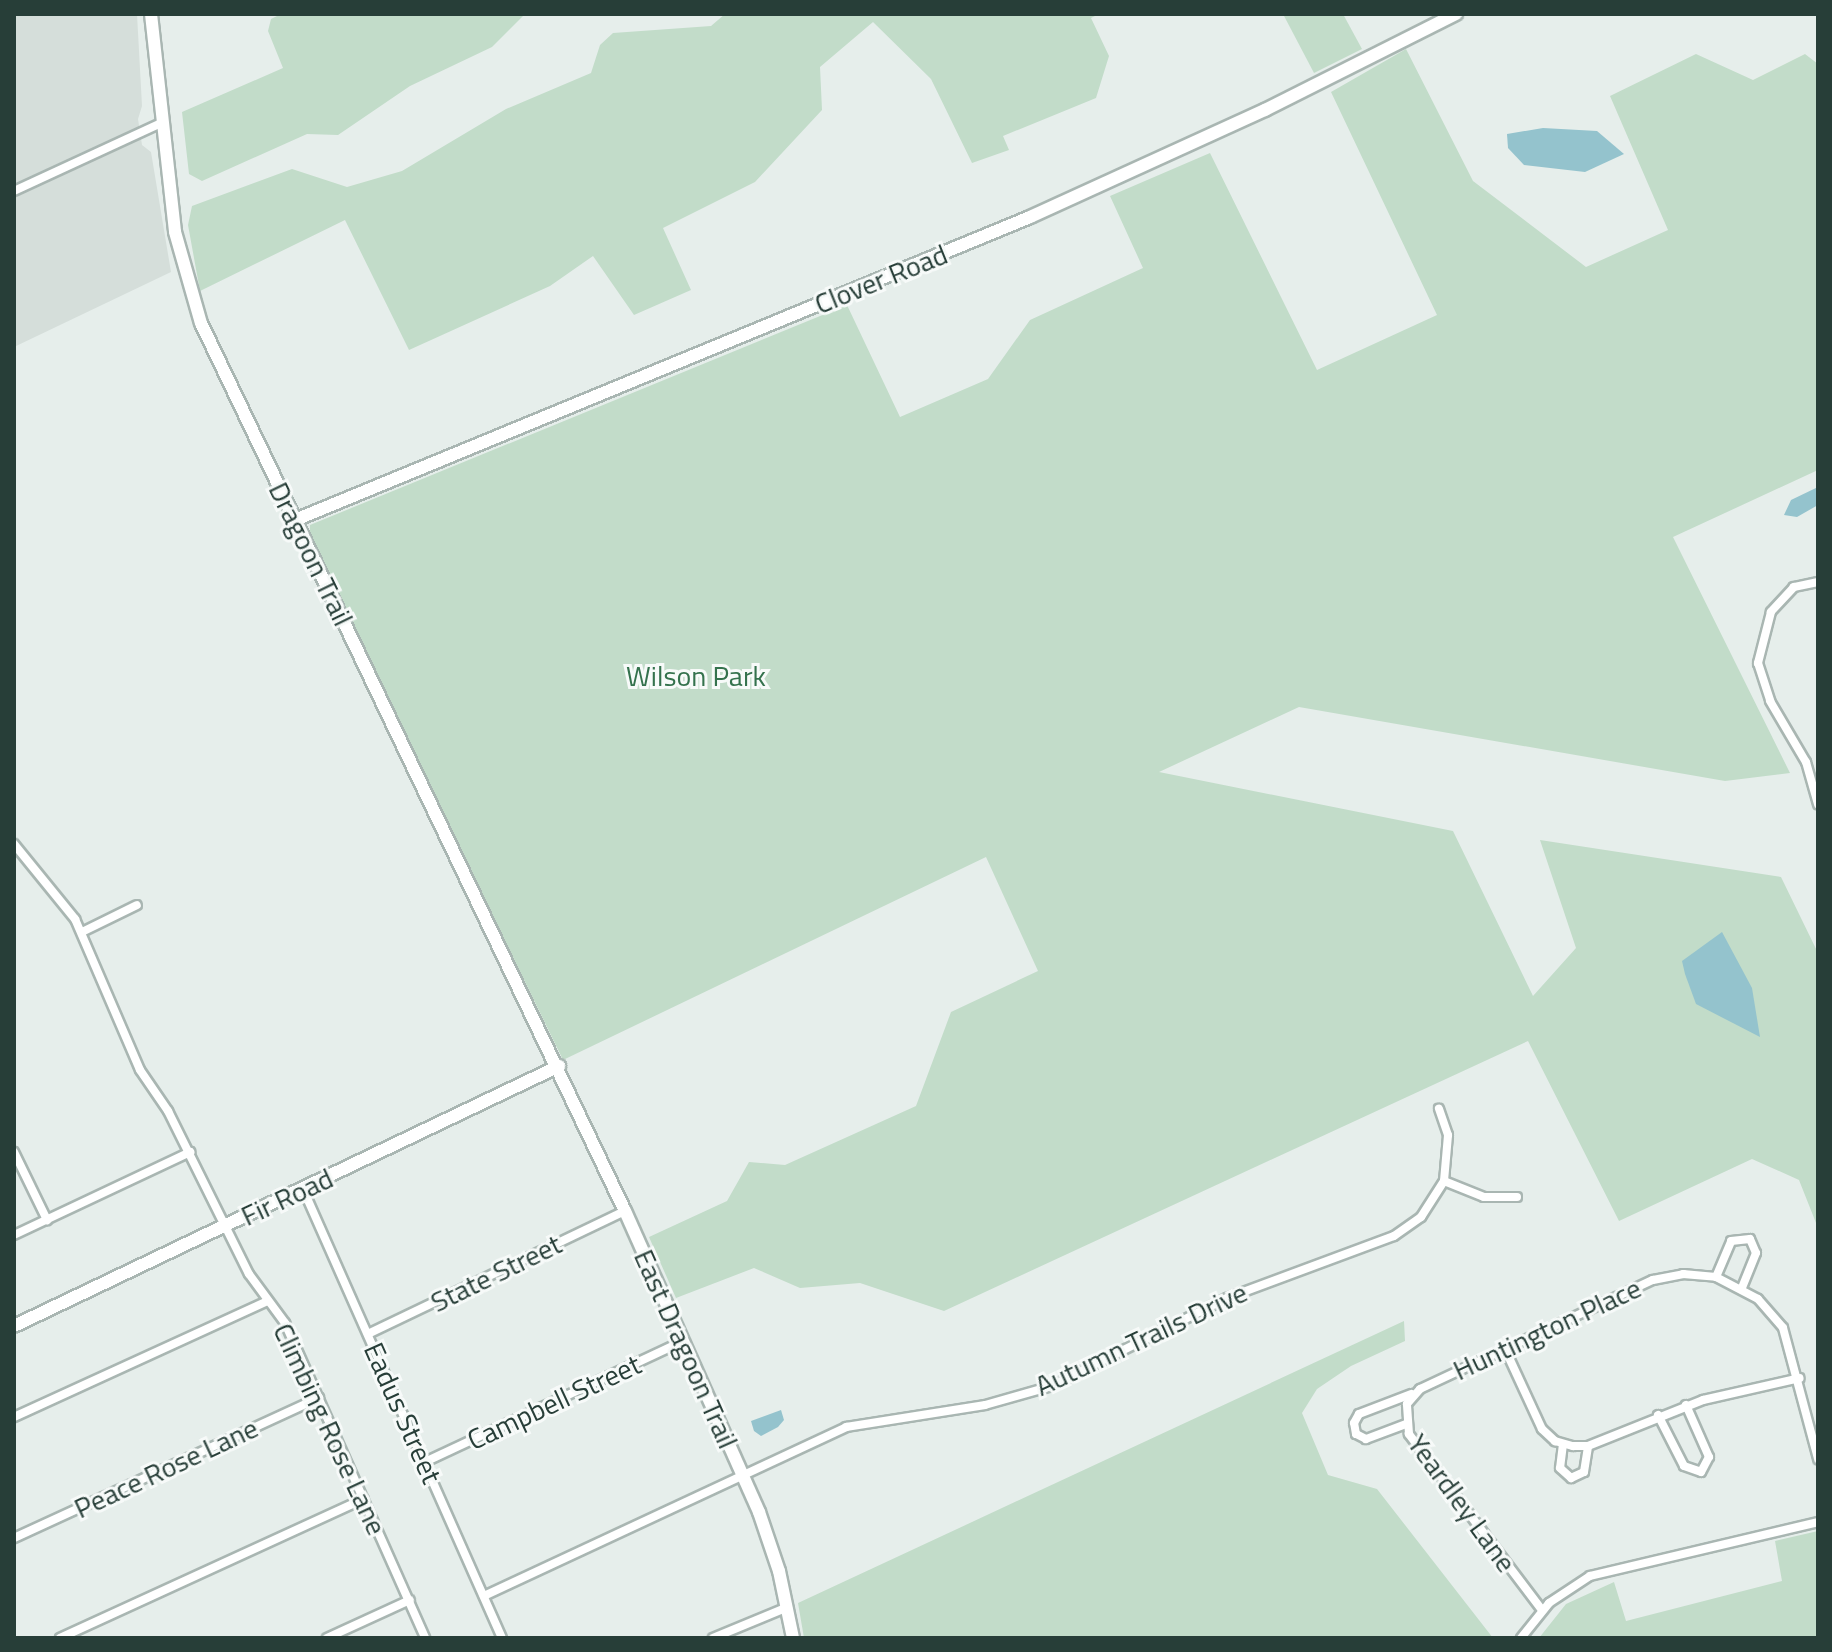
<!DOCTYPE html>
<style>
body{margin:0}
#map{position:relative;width:1832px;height:1652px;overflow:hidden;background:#e6eeeb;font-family:"Titillium Web",sans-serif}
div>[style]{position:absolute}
.built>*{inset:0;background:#d5deda}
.green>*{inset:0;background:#c2dcc9}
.water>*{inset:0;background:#94c3cd}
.roads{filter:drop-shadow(2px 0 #a9b6b2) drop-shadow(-2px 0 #a9b6b2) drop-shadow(0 2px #a9b6b2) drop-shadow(0 -2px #a9b6b2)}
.street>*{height:8px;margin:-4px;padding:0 4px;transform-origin:4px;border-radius:4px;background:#fff}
.secondary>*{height:12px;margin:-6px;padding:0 6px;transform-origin:6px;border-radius:6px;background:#fff}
span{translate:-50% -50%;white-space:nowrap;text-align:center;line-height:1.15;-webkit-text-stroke:6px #f7faf9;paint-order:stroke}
.street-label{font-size:28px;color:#273e38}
.park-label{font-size:28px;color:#34724d}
.frame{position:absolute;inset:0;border:16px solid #273e38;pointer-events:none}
</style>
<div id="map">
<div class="built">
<i style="clip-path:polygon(14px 14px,137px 14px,142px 106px,138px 119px,142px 145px,151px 152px,171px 272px,14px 347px)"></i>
</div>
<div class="green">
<i style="clip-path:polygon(281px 14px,525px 14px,492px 47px,410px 86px,338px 135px,307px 134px,202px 181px,189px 174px,182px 112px,283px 68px,268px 31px,271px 19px)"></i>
<i style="clip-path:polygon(725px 14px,1099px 14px,1091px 18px,1109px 56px,1096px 98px,1003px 136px,1009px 150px,972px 163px,931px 79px,873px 22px,820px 67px,822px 110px,755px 182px,663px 228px,691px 290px,634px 315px,593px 256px,550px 286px,409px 350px,345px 220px,200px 291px,188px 225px,192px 206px,292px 169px,347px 187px,402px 171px,506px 109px,591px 73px,600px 45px,613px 33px,711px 26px)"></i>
<i style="clip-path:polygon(1283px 14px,1343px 14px,1362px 49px,1314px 73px)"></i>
<i style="clip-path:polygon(1406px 49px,1473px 181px,1586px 267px,1668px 230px,1610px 96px,1696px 54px,1753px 80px,1805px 54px,1818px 64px,1818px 470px,1673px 537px,1790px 773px,1725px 781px,1299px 707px,1159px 772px,1453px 831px,1533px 996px,1576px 948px,1540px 840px,1781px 877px,1818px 953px,1818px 1228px,1799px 1180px,1752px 1159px,1619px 1221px,1528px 1041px,944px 1311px,860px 1283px,800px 1288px,754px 1268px,676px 1298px,649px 1237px,727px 1201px,749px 1162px,785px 1165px,916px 1106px,951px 1012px,1038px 971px,986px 857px,563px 1060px,310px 540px,310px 525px,847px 305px,900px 417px,988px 379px,1030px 320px,1143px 268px,1110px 196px,1210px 153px,1317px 370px,1437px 315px,1331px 92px)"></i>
<i style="clip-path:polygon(1404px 1321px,1405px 1341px,1351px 1366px,1317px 1389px,1302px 1413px,1328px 1475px,1377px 1489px,1493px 1638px,804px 1638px,798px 1603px)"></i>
<i style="clip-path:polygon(1818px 1531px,1818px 1638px,1539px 1638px,1566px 1604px,1614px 1582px,1626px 1621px,1782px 1581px,1775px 1541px)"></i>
</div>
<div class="water">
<i style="clip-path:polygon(1543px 128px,1597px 131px,1624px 154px,1585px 172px,1524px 165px,1508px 148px,1507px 134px)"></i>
<i style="clip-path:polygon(1818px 487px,1818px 505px,1797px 517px,1784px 515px,1791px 500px)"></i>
<i style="clip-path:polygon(1722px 932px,1752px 988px,1760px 1037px,1696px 1004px,1685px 974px,1682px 961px)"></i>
<i style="clip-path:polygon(781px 1410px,784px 1420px,778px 1427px,761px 1436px,754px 1431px,751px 1421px)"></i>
</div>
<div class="roads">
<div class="street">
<i style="left:14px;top:191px;width:162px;rotate:-24.8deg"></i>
<i style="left:1818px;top:582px;width:25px;rotate:168deg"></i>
<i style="left:1794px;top:587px;width:34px;rotate:133deg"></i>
<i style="left:1771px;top:612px;width:53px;rotate:104.3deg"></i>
<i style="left:1758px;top:663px;width:40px;rotate:72deg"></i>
<i style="left:1770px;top:701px;width:71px;rotate:59.5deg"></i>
<i style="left:1806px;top:762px;width:44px;rotate:74.1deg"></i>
<i style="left:14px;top:844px;width:97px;rotate:50.9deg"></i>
<i style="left:75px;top:919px;width:164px;rotate:66.7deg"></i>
<i style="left:140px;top:1070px;width:50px;rotate:55.7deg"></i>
<i style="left:168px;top:1111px;width:182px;rotate:63.6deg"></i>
<i style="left:249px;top:1274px;width:61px;rotate:53.7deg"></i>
<i style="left:285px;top:1323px;width:345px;rotate:66deg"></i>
<i style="left:82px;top:932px;width:61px;rotate:-26.1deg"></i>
<i style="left:14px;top:1152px;width:76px;rotate:64.1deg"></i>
<i style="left:1444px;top:1181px;width:43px;rotate:21.8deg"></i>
<i style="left:1484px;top:1197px;width:33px"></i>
<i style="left:303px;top:1189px;width:491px;rotate:66.1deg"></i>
<i style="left:14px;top:1235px;width:195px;rotate:-25.2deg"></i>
<i style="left:1716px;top:1277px;width:39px;rotate:-67deg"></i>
<i style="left:1731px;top:1241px;width:19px;rotate:-6deg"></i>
<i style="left:1750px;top:1239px;width:15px;rotate:67deg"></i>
<i style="left:1756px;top:1253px;width:38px;rotate:112deg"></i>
<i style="left:368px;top:1334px;width:285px;rotate:-25.6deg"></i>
<i style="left:1505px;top:1349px;width:88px;rotate:65.2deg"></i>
<i style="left:1542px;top:1429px;width:18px;rotate:43deg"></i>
<i style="left:1555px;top:1441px;width:19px;rotate:16deg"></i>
<i style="left:1573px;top:1446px;width:15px"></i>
<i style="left:1588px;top:1446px;width:124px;rotate:-21.8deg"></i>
<i style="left:1703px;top:1400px;width:99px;rotate:-12.8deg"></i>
<i style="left:1658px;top:1415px;width:57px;rotate:63deg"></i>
<i style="left:1684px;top:1466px;width:18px;rotate:19deg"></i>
<i style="left:1701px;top:1472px;width:17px;rotate:-62deg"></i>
<i style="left:1709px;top:1457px;width:57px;rotate:-113.9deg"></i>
<i style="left:14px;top:1417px;width:278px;rotate:-24.6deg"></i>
<i style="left:1406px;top:1424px;width:43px;rotate:159.4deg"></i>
<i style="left:1366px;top:1439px;width:11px;rotate:-153deg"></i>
<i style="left:1356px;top:1434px;width:11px;rotate:-100deg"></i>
<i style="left:1354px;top:1423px;width:10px;rotate:-61deg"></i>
<i style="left:1359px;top:1414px;width:56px;rotate:-21deg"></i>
<i style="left:1563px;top:1444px;width:24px;rotate:97deg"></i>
<i style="left:1560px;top:1468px;width:15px;rotate:42deg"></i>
<i style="left:1571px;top:1478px;width:14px;rotate:-25deg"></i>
<i style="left:1584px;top:1472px;width:26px;rotate:-81deg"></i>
<i style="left:425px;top:1462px;width:285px;rotate:-25.1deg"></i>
<i style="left:14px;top:1538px;width:336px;rotate:-24.7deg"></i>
<i style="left:484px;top:1596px;width:400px;rotate:-25deg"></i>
<i style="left:846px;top:1427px;width:141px;rotate:-9deg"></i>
<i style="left:985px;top:1405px;width:70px;rotate:-15.8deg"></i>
<i style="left:1052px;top:1386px;width:196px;rotate:-26.7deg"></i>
<i style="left:1227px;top:1298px;width:178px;rotate:-20.4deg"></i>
<i style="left:1394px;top:1236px;width:33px;rotate:-35deg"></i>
<i style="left:1421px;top:1217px;width:43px;rotate:-57.4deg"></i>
<i style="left:1444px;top:1181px;width:46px;rotate:-85deg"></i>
<i style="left:1448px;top:1135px;width:28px;rotate:-109deg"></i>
<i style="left:1542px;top:1610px;width:221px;rotate:-127.1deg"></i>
<i style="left:1409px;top:1434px;width:30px;rotate:-94deg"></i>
<i style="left:1407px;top:1404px;width:20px;rotate:-49deg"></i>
<i style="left:1420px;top:1389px;width:257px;rotate:-25.1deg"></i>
<i style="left:1653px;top:1280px;width:31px;rotate:-11deg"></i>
<i style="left:1683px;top:1274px;width:33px;rotate:5deg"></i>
<i style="left:1716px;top:1277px;width:47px;rotate:27.6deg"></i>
<i style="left:1758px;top:1299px;width:38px;rotate:49deg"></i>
<i style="left:1783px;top:1328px;width:136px;rotate:75deg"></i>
<i style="left:60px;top:1638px;width:334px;rotate:-24.6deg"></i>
<i style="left:327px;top:1638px;width:91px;rotate:-24.6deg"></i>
<i style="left:713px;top:1638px;width:81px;rotate:-22.5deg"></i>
<i style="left:1521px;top:1638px;width:45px;rotate:-51.3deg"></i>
<i style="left:1549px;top:1603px;width:49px;rotate:-33.4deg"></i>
<i style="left:1590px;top:1576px;width:234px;rotate:-13.3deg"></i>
</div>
<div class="secondary">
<i style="left:151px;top:14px;width:219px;rotate:83.7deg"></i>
<i style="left:175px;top:232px;width:95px;rotate:74.1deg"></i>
<i style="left:201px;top:323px;width:984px;rotate:64.48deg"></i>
<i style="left:625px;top:1211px;width:329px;rotate:66deg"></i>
<i style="left:759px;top:1512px;width:62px;rotate:71.3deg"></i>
<i style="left:779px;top:1571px;width:68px;rotate:78.2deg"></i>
<i style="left:295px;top:520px;width:795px;rotate:-22.4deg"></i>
<i style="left:1030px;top:217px;width:258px;rotate:-24.5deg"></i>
<i style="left:1265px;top:110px;width:214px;rotate:-26.7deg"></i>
<i style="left:14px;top:1326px;width:604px;rotate:-25.5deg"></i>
</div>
</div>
<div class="street-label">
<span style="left:881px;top:279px;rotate:-22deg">Clover Road</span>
<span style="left:311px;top:554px;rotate:64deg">Dragoon Trail</span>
<span style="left:287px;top:1197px;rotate:-25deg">Fir Road</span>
<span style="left:496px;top:1273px;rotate:-26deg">State Street</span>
<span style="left:1547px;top:1329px;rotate:-25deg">Huntington Place</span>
<span style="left:1141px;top:1339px;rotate:-25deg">Autumn Trails Drive</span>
<span style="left:686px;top:1349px;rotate:66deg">East Dragoon Trail</span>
<span style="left:554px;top:1402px;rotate:-25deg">Campbell Street</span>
<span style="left:403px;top:1413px;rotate:66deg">Eadus Street</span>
<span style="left:330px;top:1429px;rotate:65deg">Climbing Rose Lane</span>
<span style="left:166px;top:1468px;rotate:-25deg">Peace Rose Lane</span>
<span style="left:1462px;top:1503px;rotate:54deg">Yeardley Lane</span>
</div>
<div class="park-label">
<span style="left:696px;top:676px">Wilson Park</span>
</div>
<div class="frame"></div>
</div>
